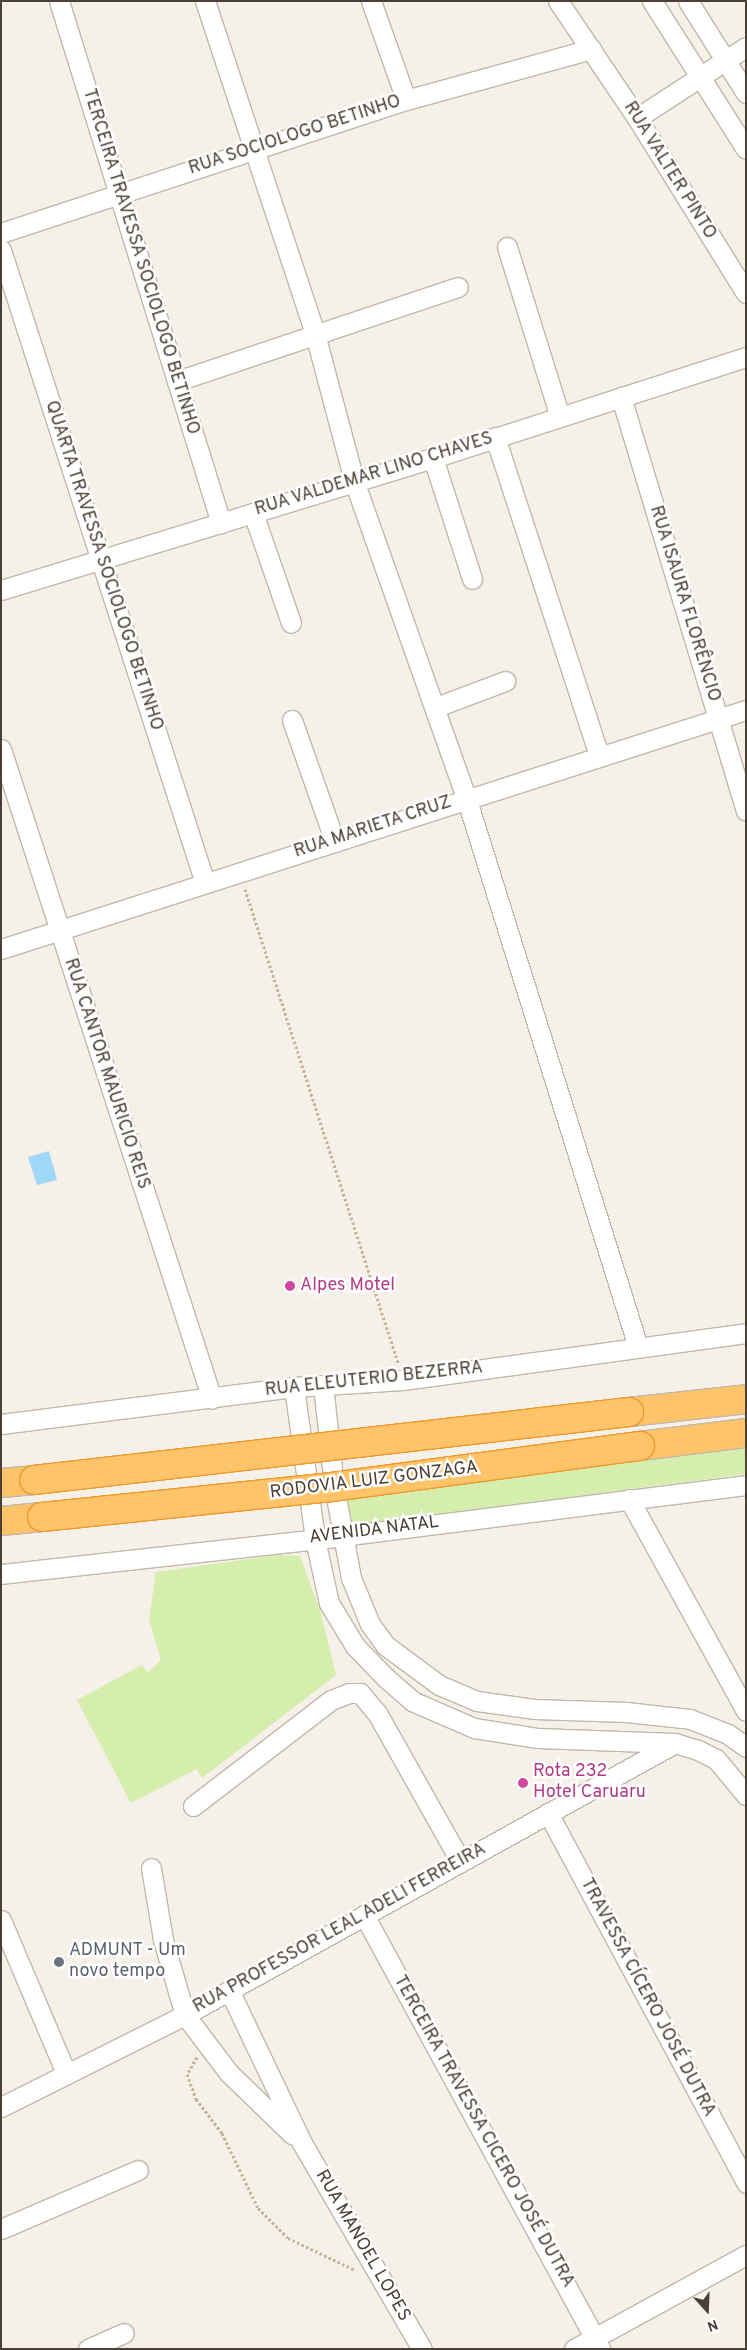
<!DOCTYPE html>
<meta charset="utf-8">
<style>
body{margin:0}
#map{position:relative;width:747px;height:2350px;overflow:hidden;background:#f5f0e8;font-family:Overpass,sans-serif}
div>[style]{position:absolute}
.green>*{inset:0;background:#d5edad}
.water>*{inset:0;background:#9fd9f7}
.path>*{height:3px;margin-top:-1.5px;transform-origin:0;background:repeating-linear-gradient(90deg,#c5b399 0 2.5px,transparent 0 5px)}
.roads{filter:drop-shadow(1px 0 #c2b8a9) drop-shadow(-1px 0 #c2b8a9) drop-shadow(0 1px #c2b8a9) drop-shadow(0 -1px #c2b8a9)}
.minor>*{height:19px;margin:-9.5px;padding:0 9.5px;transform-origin:9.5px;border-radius:9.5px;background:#fff}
.highway>*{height:28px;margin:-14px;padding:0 14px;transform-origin:14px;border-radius:14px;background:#ffc369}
.bridges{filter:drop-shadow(1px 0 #ec982b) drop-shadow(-1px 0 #ec982b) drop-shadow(0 1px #ec982b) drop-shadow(0 -1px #ec982b)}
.highway-bridge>*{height:28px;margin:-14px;padding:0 14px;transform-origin:14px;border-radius:14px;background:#ffc369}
.dots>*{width:14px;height:14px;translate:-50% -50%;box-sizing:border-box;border:2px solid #fff;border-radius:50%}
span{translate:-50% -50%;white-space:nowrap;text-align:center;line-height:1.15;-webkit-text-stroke:5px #fff;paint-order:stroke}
.street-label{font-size:18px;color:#4a4036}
.hotel-label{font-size:18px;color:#b23c85}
.left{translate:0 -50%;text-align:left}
.worship-label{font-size:18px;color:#5b616d}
.frame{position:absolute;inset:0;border:2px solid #4a4036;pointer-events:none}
.north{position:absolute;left:682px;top:2285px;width:50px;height:50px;-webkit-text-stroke:4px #fff;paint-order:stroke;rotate:160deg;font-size:14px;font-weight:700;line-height:20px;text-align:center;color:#4a4036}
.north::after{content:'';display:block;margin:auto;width:18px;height:22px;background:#4a4036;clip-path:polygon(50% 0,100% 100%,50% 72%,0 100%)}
</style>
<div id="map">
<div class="green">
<i style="clip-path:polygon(746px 1435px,746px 1474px,351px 1526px,341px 1482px)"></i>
<i style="clip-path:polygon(277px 1555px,300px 1556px,320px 1610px,336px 1675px,202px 1778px,197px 1769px,131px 1803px,77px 1700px,142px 1665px,147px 1673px,161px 1660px,149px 1619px,156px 1572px)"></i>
</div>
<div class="water">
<i style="clip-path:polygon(49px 1151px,57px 1180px,37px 1185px,28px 1157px)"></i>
</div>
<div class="path">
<i style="left:245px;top:889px;width:499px;rotate:72.1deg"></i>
<i style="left:197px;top:2057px;width:20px;rotate:120deg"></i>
<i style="left:187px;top:2074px;width:27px;rotate:70deg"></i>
<i style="left:196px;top:2099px;width:43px;rotate:52.6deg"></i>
<i style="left:222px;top:2133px;width:83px;rotate:64.4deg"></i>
<i style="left:258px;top:2208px;width:42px;rotate:45deg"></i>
<i style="left:288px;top:2238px;width:74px;rotate:25.5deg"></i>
</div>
<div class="roads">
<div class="minor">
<i style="left:59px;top:1px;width:547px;rotate:72.76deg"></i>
<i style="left:205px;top:1px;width:351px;rotate:71.7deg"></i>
<i style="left:315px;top:334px;width:152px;rotate:75.1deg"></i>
<i style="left:354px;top:481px;width:335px;rotate:70.5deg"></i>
<i style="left:466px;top:797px;width:576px;rotate:72.63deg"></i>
<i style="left:371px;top:1px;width:105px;rotate:70.5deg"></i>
<i style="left:558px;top:1px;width:141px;rotate:56deg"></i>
<i style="left:637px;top:118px;width:206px;rotate:58.1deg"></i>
<i style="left:652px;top:1px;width:175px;rotate:57.6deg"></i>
<i style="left:688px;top:1px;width:109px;rotate:57.8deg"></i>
<i style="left:637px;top:118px;width:130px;rotate:-33.1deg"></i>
<i style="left:1px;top:233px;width:426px;rotate:-18.2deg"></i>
<i style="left:406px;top:100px;width:192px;rotate:-15.4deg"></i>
<i style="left:507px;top:247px;width:178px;rotate:72.7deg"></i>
<i style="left:1px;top:250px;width:665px;rotate:72.14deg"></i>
<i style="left:177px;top:381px;width:296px;rotate:-18.5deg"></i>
<i style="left:621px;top:397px;width:432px;rotate:73.2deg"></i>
<i style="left:495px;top:437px;width:335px;rotate:71.9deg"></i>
<i style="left:433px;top:458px;width:127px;rotate:72.1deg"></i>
<i style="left:253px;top:513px;width:116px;rotate:70.9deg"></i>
<i style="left:1px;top:590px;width:452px;rotate:-17deg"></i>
<i style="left:433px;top:458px;width:329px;rotate:-17.9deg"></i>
<i style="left:436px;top:707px;width:74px;rotate:-20.6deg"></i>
<i style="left:292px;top:720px;width:129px;rotate:70.6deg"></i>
<i style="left:1px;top:749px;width:683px;rotate:72.02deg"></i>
<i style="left:1px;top:949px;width:782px;rotate:-17.79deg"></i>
<i style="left:323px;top:1385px;width:102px;rotate:83.8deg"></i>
<i style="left:334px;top:1486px;width:94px;rotate:79.5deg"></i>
<i style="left:351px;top:1578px;width:50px;rotate:67.6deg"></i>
<i style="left:370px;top:1624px;width:26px;rotate:54deg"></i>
<i style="left:385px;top:1645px;width:67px;rotate:36.5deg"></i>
<i style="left:439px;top:1685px;width:41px;rotate:22.8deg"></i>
<i style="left:477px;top:1701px;width:59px;rotate:7.9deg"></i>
<i style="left:535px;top:1709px;width:91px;rotate:1.9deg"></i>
<i style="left:626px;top:1712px;width:64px;rotate:6.2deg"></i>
<i style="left:690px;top:1719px;width:41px;rotate:21.5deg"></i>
<i style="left:728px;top:1734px;width:22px;rotate:36deg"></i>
<i style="left:294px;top:1387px;width:153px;rotate:82.1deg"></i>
<i style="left:315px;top:1539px;width:66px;rotate:77.7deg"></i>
<i style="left:329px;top:1603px;width:50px;rotate:58.8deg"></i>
<i style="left:355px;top:1646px;width:45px;rotate:45.9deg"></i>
<i style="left:386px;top:1678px;width:35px;rotate:41deg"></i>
<i style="left:412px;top:1701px;width:68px;rotate:23.5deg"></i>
<i style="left:474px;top:1728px;width:65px;rotate:8.9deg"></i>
<i style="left:538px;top:1738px;width:137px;rotate:2.1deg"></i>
<i style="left:675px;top:1743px;width:24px;rotate:17deg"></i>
<i style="left:698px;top:1750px;width:20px;rotate:27deg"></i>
<i style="left:716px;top:1759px;width:47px;rotate:50.2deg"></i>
<i style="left:1px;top:1424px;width:295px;rotate:-7.2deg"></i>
<i style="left:294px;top:1387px;width:109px;rotate:-3.7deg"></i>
<i style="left:403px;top:1380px;width:346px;rotate:-7.8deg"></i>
<i style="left:629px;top:1499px;width:242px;rotate:61.1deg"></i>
<i style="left:1px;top:1574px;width:344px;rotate:-6.3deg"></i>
<i style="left:343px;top:1536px;width:406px;rotate:-7.2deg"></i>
<i style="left:193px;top:1806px;width:174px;rotate:-37.5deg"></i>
<i style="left:331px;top:1700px;width:19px;rotate:-21deg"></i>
<i style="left:349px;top:1693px;width:11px"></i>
<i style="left:360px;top:1693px;width:26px;rotate:50deg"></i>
<i style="left:377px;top:1713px;width:171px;rotate:60.6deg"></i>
<i style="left:548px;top:1813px;width:420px;rotate:61.8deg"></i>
<i style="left:151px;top:1868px;width:73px;rotate:80.5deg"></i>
<i style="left:163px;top:1940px;width:78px;rotate:73.7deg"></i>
<i style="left:185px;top:2015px;width:73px;rotate:52.8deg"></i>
<i style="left:229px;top:2073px;width:88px;rotate:44.1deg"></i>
<i style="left:364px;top:1915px;width:494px;rotate:61.4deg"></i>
<i style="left:1px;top:1920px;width:166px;rotate:67deg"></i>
<i style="left:229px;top:1990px;width:170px;rotate:64.5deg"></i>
<i style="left:302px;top:2143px;width:238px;rotate:59.8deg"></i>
<i style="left:1px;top:2107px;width:206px;rotate:-26.6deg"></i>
<i style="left:185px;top:2015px;width:560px;rotate:-29.03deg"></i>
<i style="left:1px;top:2229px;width:149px;rotate:-23.3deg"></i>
<i style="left:88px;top:2349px;width:39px;rotate:-24deg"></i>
<i style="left:574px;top:2349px;width:196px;rotate:-28.7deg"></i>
</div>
<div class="highway">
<i style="left:629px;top:1412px;width:118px;rotate:-6.3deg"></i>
<i style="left:640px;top:1446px;width:107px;rotate:-7deg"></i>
<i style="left:1px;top:1483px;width:33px;rotate:-5deg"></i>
<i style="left:1px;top:1521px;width:41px;rotate:-5.6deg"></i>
</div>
</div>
<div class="bridges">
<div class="highway-bridge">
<i style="left:34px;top:1480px;width:599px;rotate:-6.52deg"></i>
<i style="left:42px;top:1517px;width:283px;rotate:-5.9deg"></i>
<i style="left:324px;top:1488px;width:319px;rotate:-7.6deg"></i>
</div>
</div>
<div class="dots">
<i style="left:290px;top:1286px;background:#d1479c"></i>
<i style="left:523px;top:1783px;background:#d1479c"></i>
<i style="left:59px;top:1962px;background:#6b7280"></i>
</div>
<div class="street-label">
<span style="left:295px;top:136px;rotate:-18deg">RUA SOCIOLOGO BETINHO</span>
<span style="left:669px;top:171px;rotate:58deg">RUA VALTER PINTO</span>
<span style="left:140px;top:262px;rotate:73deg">TERCEIRA TRAVESSA SOCIOLOGO BETINHO</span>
<span style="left:374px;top:475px;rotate:-17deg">RUA VALDEMAR LINO CHAVES</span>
<span style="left:103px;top:566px;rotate:72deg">QUARTA TRAVESSA SOCIOLOGO BETINHO</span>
<span style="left:684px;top:604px;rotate:73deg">RUA ISAURA FLORÊNCIO</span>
<span style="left:373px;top:828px;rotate:-18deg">RUA MARIETA CRUZ</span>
<span style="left:106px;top:1074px;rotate:72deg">RUA CANTOR MAURICIO REIS</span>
<span style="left:374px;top:1380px;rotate:-6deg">RUA ELEUTERIO BEZERRA</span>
<span style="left:374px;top:1481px;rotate:-7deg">RODOVIA LUIZ GONZAGA</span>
<span style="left:374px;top:1531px;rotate:-7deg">AVENIDA NATAL</span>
<span style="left:340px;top:1929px;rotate:-29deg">RUA PROFESSOR LEAL ADELI FERREIRA</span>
<span style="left:647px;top:1998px;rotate:62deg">TRAVESSA CÍCERO JOSÉ DUTRA</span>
<span style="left:483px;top:2132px;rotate:61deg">TERCEIRA TRAVESSA CICERO JOSÉ DUTRA</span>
<span style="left:362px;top:2246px;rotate:60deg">RUA MANOEL LOPES</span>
</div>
<div class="hotel-label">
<span class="left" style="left:300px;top:1286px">Alpes Motel</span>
<span class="left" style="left:533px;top:1783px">Rota 232<br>Hotel Caruaru</span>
</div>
<div class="worship-label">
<span class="left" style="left:69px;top:1962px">ADMUNT - Um<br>novo tempo</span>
</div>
<div class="frame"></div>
<div class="north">N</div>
</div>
